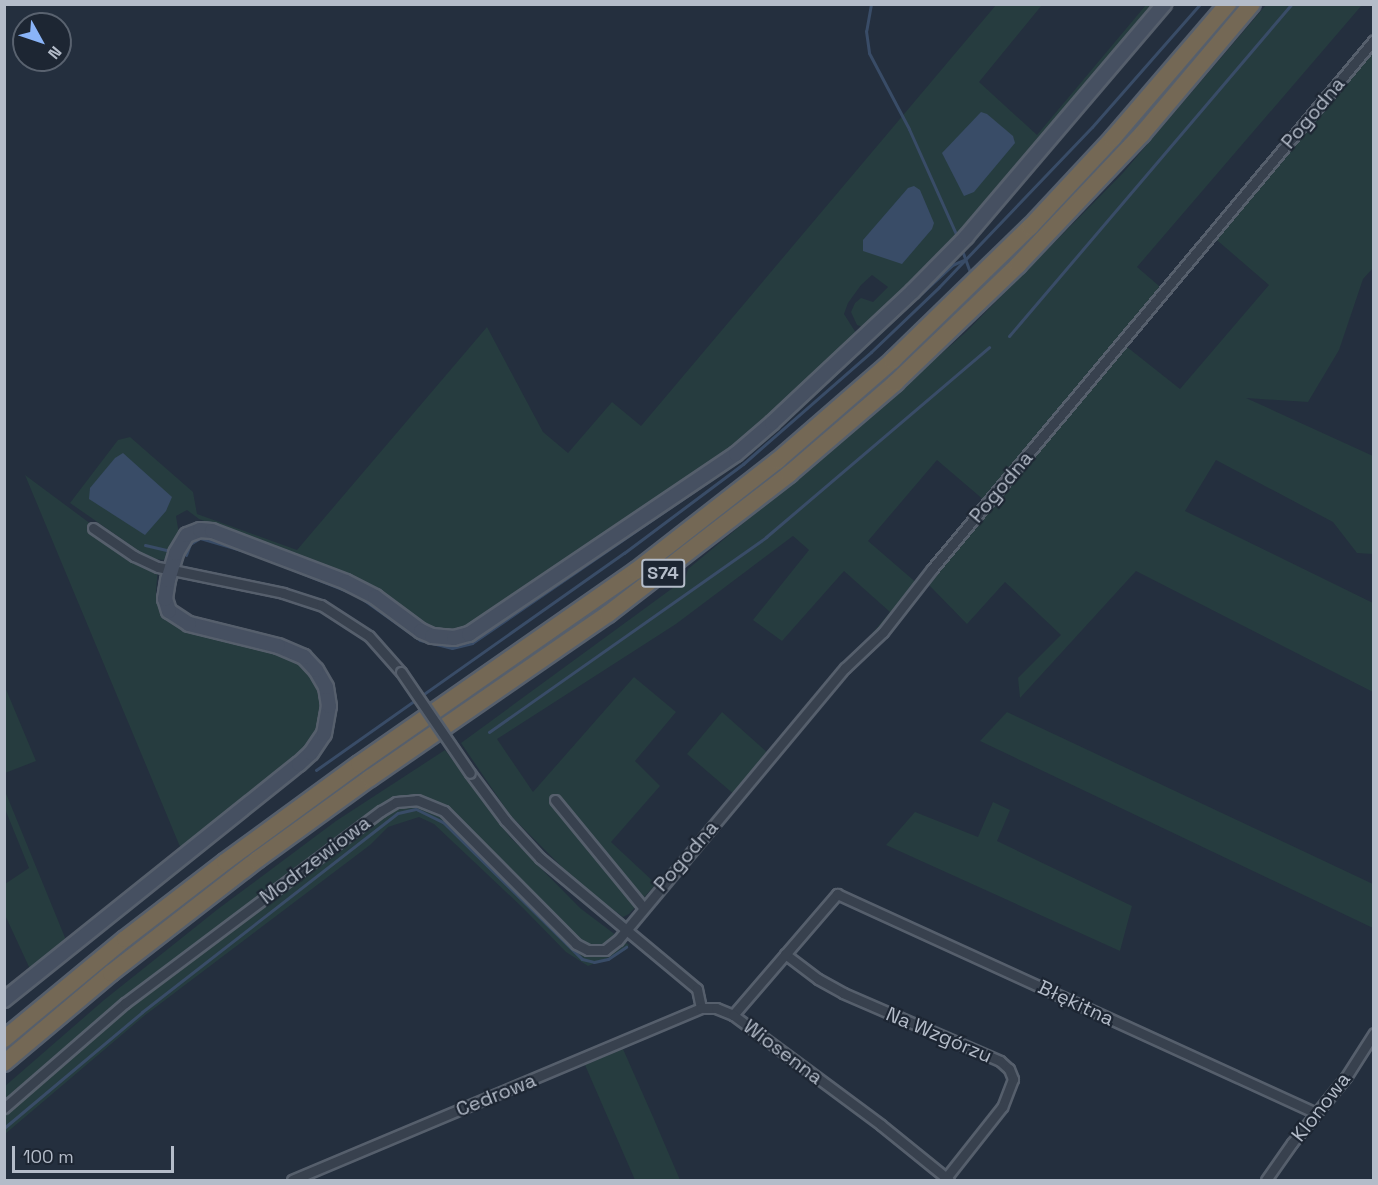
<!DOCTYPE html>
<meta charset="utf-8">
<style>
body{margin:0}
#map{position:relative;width:1378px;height:1185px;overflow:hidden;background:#242f3e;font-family:"Space Grotesk",sans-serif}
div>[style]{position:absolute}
.green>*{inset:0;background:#263c3f}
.water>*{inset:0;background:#394c67}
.stream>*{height:3px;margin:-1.5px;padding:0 1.5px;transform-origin:1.5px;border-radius:1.5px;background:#394c67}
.roads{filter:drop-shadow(2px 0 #565f6c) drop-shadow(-2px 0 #565f6c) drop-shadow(0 2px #565f6c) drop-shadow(0 -2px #565f6c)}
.street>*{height:9px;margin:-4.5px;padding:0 4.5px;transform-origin:4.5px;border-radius:4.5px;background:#38414e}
.secondary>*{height:14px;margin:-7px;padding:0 7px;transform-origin:7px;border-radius:7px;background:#465061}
.highway>*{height:16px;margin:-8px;padding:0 8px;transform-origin:8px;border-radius:8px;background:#746855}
.bridges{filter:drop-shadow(2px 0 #565f6c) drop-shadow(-2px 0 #565f6c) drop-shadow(0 2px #565f6c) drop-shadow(0 -2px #565f6c)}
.street-bridge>*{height:9px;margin:-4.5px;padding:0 4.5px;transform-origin:4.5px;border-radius:4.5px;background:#38414e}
span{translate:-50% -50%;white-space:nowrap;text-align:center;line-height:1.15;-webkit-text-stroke:4.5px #1d2633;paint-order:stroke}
.shield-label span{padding:2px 4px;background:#1d2633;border:2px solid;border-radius:4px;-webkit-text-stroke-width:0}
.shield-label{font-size:18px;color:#b4bcc9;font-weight:700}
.street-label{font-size:20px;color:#b4bcc9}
.frame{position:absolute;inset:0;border:6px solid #b4bcc9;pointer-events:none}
.north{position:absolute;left:12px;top:12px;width:60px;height:60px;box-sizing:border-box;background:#1d2633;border:2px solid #59626f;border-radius:50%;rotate:130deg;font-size:16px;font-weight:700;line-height:24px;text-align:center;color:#b4bcc9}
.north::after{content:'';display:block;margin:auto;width:21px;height:27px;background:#8ab4f8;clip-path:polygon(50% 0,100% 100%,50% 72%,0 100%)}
.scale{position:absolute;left:12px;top:1146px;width:162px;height:27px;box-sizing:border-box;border:3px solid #b4bcc9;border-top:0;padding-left:8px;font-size:18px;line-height:21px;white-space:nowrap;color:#b4bcc9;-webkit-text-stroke:4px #1d2633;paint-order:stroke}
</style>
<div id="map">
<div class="green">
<i style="clip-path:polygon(996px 5px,1042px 5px,979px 82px,1037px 135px,1146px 5px,1159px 5px,946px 250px,863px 327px,857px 325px,851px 312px,855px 303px,861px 298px,873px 302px,888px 287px,872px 275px,861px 285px,848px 303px,844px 314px,856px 333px,854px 338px,751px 434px,728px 453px,472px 624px,450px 631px,436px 629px,418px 621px,368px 585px,199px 519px,187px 510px,176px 516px,179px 534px,170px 556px,163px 560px,156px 559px,142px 553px,70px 503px,118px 440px,130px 437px,193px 492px,197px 514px,297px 550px,487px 327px,543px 432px,568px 453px,612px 402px,641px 426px)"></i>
<i style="clip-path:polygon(1266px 5px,1362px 5px,1137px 267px,1165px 291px,985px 501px,937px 460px,868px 541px,919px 585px,1122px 343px,1180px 389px,1269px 285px,1211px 235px,1373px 40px,1373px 268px,1363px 279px,1339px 350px,1308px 402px,1246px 398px,1373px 456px,1373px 554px,1357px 553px,1333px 522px,1216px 460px,1185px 511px,1373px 603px,1373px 692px,1136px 571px,1020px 698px,1018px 678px,1061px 635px,1005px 582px,967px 624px,928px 584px,872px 649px,865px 642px,890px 612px,844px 571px,782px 641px,753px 620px,809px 550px,793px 536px,676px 624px,497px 739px,533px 792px,634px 677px,676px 712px,635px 761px,660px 786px,611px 842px,656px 884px,629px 914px,623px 917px,580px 885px,510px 815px,461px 743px,685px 579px,688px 569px,838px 445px,967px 331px,1122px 174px)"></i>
<i style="clip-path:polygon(25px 475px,134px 556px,158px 567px,156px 591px,158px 607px,167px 620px,199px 635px,262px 646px,292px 658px,312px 675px,319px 688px,322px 713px,317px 729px,299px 756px,181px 849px)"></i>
<i style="clip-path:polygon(5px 687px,36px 761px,5px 773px,4px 773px)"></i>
<i style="clip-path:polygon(722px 712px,769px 754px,736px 796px,687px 754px)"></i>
<i style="clip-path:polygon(1007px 712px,1373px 884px,1373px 928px,980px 741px)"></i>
<i style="clip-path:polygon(445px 750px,510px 837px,580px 908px,629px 945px,626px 950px,588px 966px,566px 952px,523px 908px,434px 824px,419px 817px,388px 827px,370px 845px,144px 1016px,5px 1134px,4px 1087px,104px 1000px,218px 909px,336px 821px)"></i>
<i style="clip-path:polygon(5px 791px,66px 940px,30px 969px,5px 915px,5px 884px,29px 868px,5px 809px)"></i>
<i style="clip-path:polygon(993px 802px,1010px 810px,997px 841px,1132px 906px,1120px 951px,886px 845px,915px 812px,978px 837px)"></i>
<i style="clip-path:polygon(623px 1049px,653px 1117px,680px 1180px,635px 1180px,585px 1065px)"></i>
</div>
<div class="water">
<i style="clip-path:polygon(981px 112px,987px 114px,1013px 136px,1015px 143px,974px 192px,964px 196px,942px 153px)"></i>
<i style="clip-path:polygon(914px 186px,920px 190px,934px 223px,932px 229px,902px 264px,863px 251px,863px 240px,908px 188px)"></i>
<i style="clip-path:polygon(123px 453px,172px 497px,166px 511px,145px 535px,89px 499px,90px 488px,115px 458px)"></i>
</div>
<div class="stream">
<i style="left:871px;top:4px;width:27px;rotate:100deg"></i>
<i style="left:866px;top:31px;width:22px;rotate:82deg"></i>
<i style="left:869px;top:53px;width:86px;rotate:62.2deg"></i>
<i style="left:909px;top:129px;width:115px;rotate:65.9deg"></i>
<i style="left:963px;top:253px;width:20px;rotate:70deg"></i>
<i style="left:1009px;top:336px;width:436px;rotate:-49.6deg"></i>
<i style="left:745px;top:455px;width:281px;rotate:-42.5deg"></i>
<i style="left:952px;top:265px;width:13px;rotate:-23deg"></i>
<i style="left:145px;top:545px;width:23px;rotate:13deg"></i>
<i style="left:186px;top:555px;width:12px;rotate:-70deg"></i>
<i style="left:190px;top:544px;width:12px;rotate:-31deg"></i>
<i style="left:200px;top:538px;width:56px;rotate:16.5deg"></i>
<i style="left:254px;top:554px;width:111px;rotate:21.7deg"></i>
<i style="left:357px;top:595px;width:77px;rotate:35.5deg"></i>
<i style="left:420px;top:640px;width:33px;rotate:14deg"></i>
<i style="left:452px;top:648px;width:21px;rotate:-14deg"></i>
<i style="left:472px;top:643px;width:296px;rotate:-34.4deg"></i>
<i style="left:489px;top:732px;width:339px;rotate:-35.1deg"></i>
<i style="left:766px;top:537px;width:293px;rotate:-40.4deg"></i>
<i style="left:316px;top:770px;width:377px;rotate:-35.2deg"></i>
<i style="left:624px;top:553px;width:149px;rotate:-36.8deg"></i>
<i style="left:743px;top:464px;width:170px;rotate:-41.2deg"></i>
<i style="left:871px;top:352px;width:94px;rotate:-43.7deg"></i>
<i style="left:939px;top:287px;width:221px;rotate:-46.3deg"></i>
<i style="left:1092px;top:127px;width:164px;rotate:-48.7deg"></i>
<i style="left:4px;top:1128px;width:180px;rotate:-40deg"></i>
<i style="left:142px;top:1012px;width:324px;rotate:-37.9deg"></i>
<i style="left:398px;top:813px;width:18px;rotate:-13deg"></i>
<i style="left:416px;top:809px;width:30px;rotate:26deg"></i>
<i style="left:443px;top:822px;width:195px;rotate:44.6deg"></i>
<i style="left:582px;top:959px;width:12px;rotate:14deg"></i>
<i style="left:594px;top:962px;width:14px;rotate:-12deg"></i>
<i style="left:608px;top:959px;width:22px;rotate:-34deg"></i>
</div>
<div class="roads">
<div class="street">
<i style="left:93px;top:528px;width:50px;rotate:34.3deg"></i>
<i style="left:134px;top:556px;width:26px;rotate:25deg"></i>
<i style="left:158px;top:567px;width:128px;rotate:11.7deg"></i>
<i style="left:283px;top:593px;width:40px;rotate:18deg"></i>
<i style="left:321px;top:605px;width:57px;rotate:32.9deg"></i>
<i style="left:369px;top:636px;width:48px;rotate:48.4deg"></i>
<i style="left:470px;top:773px;width:59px;rotate:53.3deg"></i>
<i style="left:505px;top:820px;width:52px;rotate:47.4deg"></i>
<i style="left:540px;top:858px;width:204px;rotate:39.8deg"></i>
<i style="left:697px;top:989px;width:19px;rotate:78deg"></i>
<i style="left:555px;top:800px;width:139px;rotate:50.6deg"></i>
<i style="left:785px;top:954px;width:41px;rotate:37.1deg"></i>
<i style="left:818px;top:979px;width:29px;rotate:29deg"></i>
<i style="left:843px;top:993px;width:171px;rotate:23.4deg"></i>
<i style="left:1000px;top:1061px;width:12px;rotate:42deg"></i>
<i style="left:1009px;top:1069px;width:11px;rotate:68deg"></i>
<i style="left:1013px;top:1079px;width:30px;rotate:111deg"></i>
<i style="left:1002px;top:1107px;width:90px;rotate:128.3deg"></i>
<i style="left:733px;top:1015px;width:160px;rotate:-49.3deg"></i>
<i style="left:837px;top:894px;width:527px;rotate:24.57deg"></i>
<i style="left:4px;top:1108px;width:160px;rotate:-41deg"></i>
<i style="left:125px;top:1003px;width:320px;rotate:-36.9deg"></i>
<i style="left:381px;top:811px;width:17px;rotate:-31deg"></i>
<i style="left:396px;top:802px;width:21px;rotate:-5deg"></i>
<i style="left:417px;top:800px;width:29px;rotate:22deg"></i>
<i style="left:444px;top:811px;width:187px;rotate:45.2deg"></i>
<i style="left:576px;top:944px;width:13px;rotate:27deg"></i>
<i style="left:588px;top:950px;width:17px"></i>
<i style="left:605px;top:950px;width:16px;rotate:-38deg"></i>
<i style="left:618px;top:940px;width:354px;rotate:-50.2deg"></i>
<i style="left:845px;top:668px;width:52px;rotate:-43.5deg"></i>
<i style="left:883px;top:632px;width:80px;rotate:-52.1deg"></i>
<i style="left:932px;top:569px;width:689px;rotate:-50.12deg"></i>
<i style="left:292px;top:1180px;width:444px;rotate:-22.8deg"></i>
<i style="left:701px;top:1008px;width:15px"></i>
<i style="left:716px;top:1008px;width:18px;rotate:22deg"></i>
<i style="left:733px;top:1015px;width:184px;rotate:36.6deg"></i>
<i style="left:881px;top:1125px;width:87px;rotate:39deg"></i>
<i style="left:1266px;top:1180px;width:45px;rotate:-54.9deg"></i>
<i style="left:1292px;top:1143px;width:85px;rotate:-50.7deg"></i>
<i style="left:1346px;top:1077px;width:52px;rotate:-57.5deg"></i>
</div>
<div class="secondary">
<i style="left:4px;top:1000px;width:378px;rotate:-38.7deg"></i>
<i style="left:299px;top:764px;width:16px;rotate:-43deg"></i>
<i style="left:311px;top:753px;width:23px;rotate:-56deg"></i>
<i style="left:324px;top:734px;width:28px;rotate:-80deg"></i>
<i style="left:329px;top:706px;width:19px;rotate:-99deg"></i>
<i style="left:326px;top:687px;width:20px;rotate:-120deg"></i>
<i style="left:316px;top:670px;width:18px;rotate:-133deg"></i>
<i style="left:304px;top:657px;width:28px;rotate:-157deg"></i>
<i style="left:278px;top:646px;width:92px;rotate:-166.1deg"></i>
<i style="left:189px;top:624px;width:24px;rotate:-147deg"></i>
<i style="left:169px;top:611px;width:13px;rotate:-108deg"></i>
<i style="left:165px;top:599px;width:19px;rotate:-81deg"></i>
<i style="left:168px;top:580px;width:28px;rotate:-73deg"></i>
<i style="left:176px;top:553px;width:21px;rotate:-59deg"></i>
<i style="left:187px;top:535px;width:14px;rotate:-21deg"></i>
<i style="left:200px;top:530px;width:12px;rotate:5deg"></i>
<i style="left:212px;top:531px;width:143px;rotate:20.8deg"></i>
<i style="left:346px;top:582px;width:33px;rotate:27deg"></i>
<i style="left:375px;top:597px;width:57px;rotate:36.5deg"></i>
<i style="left:421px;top:631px;width:12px;rotate:24deg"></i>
<i style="left:432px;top:636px;width:22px;rotate:5deg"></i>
<i style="left:454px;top:638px;width:16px;rotate:-15deg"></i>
<i style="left:469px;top:634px;width:322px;rotate:-34deg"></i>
<i style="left:736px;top:454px;width:48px;rotate:-40.7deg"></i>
<i style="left:772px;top:423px;width:193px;rotate:-43.1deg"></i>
<i style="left:913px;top:291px;width:76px;rotate:-45.5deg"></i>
<i style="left:966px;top:237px;width:306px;rotate:-49.6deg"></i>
</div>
<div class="highway">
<i style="left:4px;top:1039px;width:157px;rotate:-39.6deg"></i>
<i style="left:125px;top:939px;width:126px;rotate:-37.6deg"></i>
<i style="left:225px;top:862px;width:166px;rotate:-36.2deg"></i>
<i style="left:359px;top:764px;width:338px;rotate:-34.9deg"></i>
<i style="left:636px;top:571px;width:179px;rotate:-38deg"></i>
<i style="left:777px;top:461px;width:154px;rotate:-41deg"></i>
<i style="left:893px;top:360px;width:191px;rotate:-44.2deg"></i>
<i style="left:1030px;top:227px;width:122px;rotate:-47deg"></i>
<i style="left:1113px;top:138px;width:177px;rotate:-49.4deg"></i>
<i style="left:4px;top:1063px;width:140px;rotate:-40.1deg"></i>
<i style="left:111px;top:973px;width:186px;rotate:-37.8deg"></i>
<i style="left:258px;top:859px;width:138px;rotate:-35.9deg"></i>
<i style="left:370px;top:778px;width:289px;rotate:-34.6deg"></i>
<i style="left:608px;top:614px;width:229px;rotate:-37.7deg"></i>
<i style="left:789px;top:474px;width:140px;rotate:-40.6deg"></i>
<i style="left:895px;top:383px;width:170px;rotate:-43.8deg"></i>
<i style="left:1018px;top:265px;width:180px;rotate:-46.6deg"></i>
<i style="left:1142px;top:134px;width:170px;rotate:-49.8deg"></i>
</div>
</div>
<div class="bridges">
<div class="street-bridge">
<i style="left:401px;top:672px;width:122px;rotate:55.7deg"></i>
</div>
</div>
<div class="shield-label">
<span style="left:663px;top:573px">S74</span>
</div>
<div class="street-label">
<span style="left:1313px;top:113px;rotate:-50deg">Pogodna</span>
<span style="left:1001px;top:487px;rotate:-50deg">Pogodna</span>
<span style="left:686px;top:856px;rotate:-49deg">Pogodna</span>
<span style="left:315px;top:860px;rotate:-37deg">Modrzewiowa</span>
<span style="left:1076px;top:1003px;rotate:25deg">Błękitna</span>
<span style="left:939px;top:1035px;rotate:23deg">Na Wzgórzu</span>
<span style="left:783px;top:1052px;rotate:37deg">Wiosenna</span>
<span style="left:496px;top:1095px;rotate:-22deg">Cedrowa</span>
<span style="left:1321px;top:1107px;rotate:-52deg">Klonowa</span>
</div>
<div class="frame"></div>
<div class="north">N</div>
<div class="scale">100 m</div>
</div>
